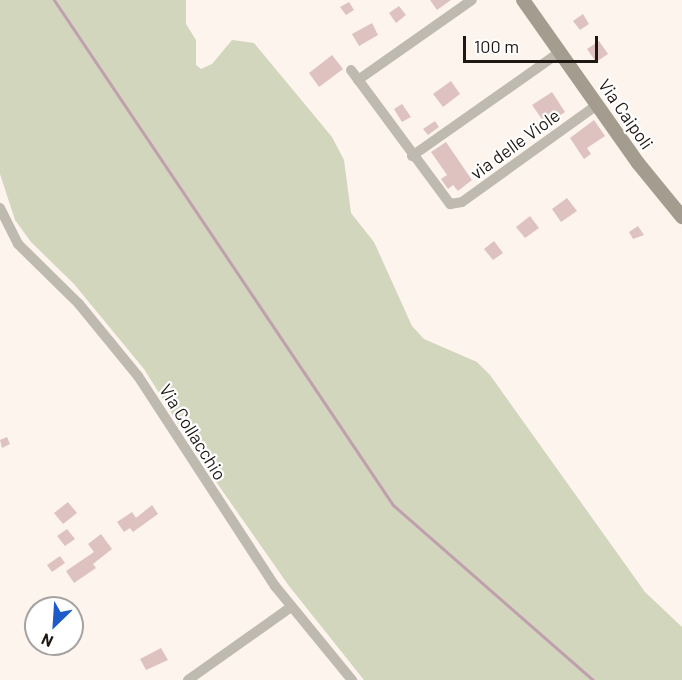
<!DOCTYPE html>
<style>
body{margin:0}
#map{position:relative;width:682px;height:680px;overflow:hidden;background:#fdf4ee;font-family:Barlow,sans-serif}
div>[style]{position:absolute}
.green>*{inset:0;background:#d2d6bd}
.stream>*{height:3px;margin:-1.5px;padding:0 1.5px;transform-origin:1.5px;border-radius:1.5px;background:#c0a0ad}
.building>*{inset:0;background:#dec2c0}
.street>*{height:10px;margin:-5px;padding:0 5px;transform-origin:5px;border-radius:5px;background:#bfbab0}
.secondary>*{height:14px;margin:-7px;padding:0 7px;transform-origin:7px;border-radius:7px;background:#a49d8f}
span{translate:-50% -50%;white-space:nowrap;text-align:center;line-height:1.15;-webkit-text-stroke:4.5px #fff;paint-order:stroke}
.street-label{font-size:18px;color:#1f1712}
.north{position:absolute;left:24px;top:596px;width:60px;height:60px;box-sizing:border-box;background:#fff;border:2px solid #a5a2a0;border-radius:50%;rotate:205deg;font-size:16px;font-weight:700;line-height:24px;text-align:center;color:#1f1712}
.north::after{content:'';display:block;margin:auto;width:21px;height:27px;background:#1d5cc8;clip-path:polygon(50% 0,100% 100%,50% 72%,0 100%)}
.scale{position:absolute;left:463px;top:36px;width:135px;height:27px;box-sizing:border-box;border:3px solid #1f1712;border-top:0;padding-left:8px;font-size:18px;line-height:21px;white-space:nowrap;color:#1f1712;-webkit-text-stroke:4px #fff;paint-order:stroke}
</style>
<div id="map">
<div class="green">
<i style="clip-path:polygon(0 0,186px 0,186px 24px,196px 40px,196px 65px,201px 69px,212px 64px,232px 40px,254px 43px,332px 137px,344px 160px,351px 213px,374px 242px,412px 326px,424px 339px,477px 362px,490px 375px,645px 592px,682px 627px,682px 680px,364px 680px,289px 586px,205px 466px,144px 369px,74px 284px,31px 242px,15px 220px,0 174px)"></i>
</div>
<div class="stream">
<i style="left:54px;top:0;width:608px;rotate:56.13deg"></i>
<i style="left:393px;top:505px;width:266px;rotate:41.2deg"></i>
</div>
<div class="building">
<i style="clip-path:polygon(430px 0,451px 0,437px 10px)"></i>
<i style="clip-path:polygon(349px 2px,354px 10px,346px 15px,340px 7px)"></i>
<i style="clip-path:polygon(399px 6px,406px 15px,396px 23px,389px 13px)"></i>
<i style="clip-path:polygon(583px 14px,589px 24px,580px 30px,573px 21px)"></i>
<i style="clip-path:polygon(372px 23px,378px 35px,359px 46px,352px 34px)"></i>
<i style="clip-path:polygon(599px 41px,608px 54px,596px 62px,587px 49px)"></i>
<i style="clip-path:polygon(332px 55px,343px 69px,319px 87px,309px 73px)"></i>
<i style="clip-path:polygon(451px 81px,460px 94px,443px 107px,433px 94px)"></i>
<i style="clip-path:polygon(552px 92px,565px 112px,546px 125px,532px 105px)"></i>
<i style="clip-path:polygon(402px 104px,411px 117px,402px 122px,394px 109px)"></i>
<i style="clip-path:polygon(594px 120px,605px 136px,587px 148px,591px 154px,584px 159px,570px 138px)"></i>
<i style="clip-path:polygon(435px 121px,439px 127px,428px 135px,423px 129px)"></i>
<i style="clip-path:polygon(446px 142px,472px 180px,458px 191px,453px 185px,448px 189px,441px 179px,447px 175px,431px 152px)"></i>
<i style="clip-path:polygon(567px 198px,577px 211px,561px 222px,552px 209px)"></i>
<i style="clip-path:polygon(530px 216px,539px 228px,525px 238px,516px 227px)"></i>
<i style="clip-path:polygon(638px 226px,644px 235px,633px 239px,629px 232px)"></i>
<i style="clip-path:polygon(494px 241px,503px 253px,493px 260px,484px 249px)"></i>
<i style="clip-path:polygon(7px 437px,10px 444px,2px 448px,0 440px)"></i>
<i style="clip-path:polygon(68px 502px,77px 513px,63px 524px,54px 513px)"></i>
<i style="clip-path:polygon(152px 505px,158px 514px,133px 532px,130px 528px,124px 532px,117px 522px,132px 512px,136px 518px)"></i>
<i style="clip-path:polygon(67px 529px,75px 539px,65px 546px,57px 536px)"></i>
<i style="clip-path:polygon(101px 534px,112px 549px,93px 564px,96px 568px,74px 583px,66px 571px,94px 552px,88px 544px)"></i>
<i style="clip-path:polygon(60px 556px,65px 563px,52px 572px,47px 565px)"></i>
<i style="clip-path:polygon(161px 648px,168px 660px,146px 670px,140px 659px)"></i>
</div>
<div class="street">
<i style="left:351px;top:70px;width:167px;rotate:53.5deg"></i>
<i style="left:450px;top:204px;width:12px;rotate:-9deg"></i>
<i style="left:462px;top:202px;width:166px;rotate:-35.7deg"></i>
<i style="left:358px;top:80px;width:139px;rotate:-35.1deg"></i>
<i style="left:412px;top:156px;width:181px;rotate:-35.1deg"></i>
<i style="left:0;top:208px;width:40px;rotate:63.4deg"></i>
<i style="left:18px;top:244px;width:86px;rotate:44.5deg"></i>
<i style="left:79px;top:304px;width:93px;rotate:50.7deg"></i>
<i style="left:138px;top:376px;width:251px;rotate:56.9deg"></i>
<i style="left:275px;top:586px;width:122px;rotate:50.7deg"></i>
<i style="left:188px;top:680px;width:126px;rotate:-35.3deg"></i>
</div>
<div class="secondary">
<i style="left:523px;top:0;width:199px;rotate:54.8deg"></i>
<i style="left:638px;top:163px;width:70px;rotate:50.8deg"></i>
</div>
<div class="street-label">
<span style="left:626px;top:114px;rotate:55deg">Via Caipoli</span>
<span style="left:515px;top:144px;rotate:-36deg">via delle Viole</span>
<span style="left:193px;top:432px;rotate:58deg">Via Collacchio</span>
</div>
<div class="north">N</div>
<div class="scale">100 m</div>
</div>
